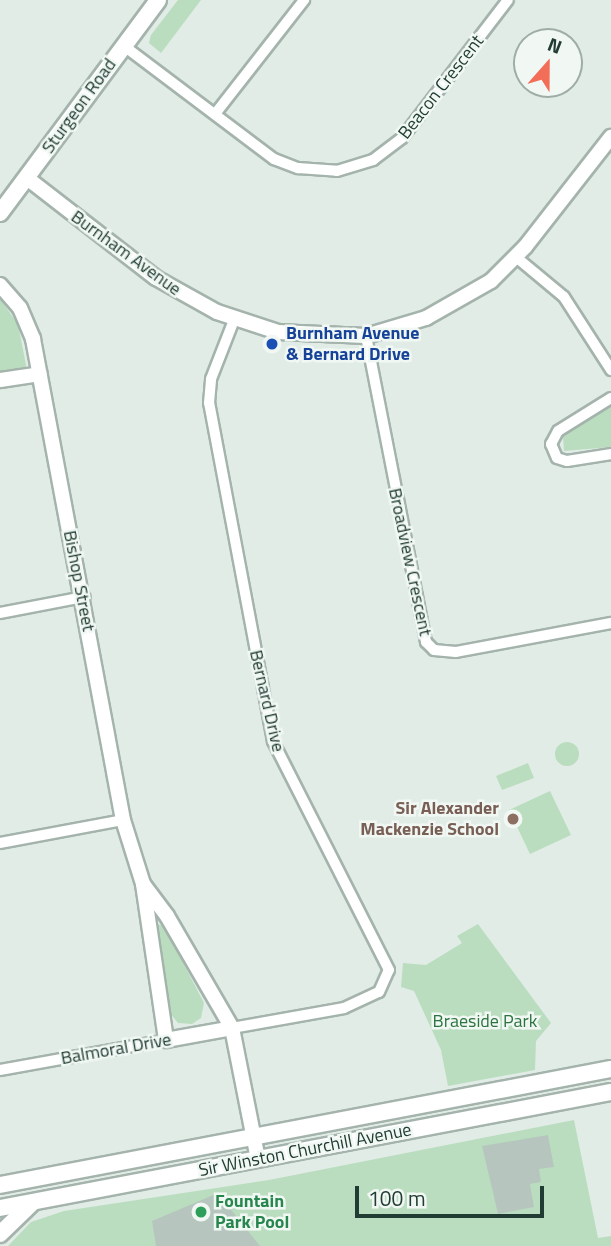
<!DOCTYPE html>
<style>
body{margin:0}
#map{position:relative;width:611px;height:1246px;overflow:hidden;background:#e1ece6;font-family:"Titillium Web",sans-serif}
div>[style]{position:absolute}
.green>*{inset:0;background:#baddbf}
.round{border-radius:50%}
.building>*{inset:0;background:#b6c6be}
.roads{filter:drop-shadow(2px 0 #a4b4ac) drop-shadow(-2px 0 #a4b4ac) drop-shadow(0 2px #a4b4ac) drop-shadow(0 -2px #a4b4ac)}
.minor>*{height:10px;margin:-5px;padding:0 5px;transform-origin:5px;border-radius:5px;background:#fff}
.tertiary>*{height:14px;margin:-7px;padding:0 7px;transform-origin:7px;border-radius:7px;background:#fff}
.secondary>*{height:16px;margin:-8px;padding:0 8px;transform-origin:8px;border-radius:8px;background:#fff}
.dots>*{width:19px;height:19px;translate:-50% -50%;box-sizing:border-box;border:4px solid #f1f8f4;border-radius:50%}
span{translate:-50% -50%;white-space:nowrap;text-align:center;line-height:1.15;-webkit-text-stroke:5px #f1f8f4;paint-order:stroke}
.street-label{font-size:18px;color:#213c32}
.transit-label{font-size:18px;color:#164399;font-weight:700}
.left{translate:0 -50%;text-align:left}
.education-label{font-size:18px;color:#785e54;font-weight:700}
.right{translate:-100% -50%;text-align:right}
.park-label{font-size:18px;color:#2b733f}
.leisure-label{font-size:18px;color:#27864d;font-weight:700}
.north{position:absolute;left:513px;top:28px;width:70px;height:70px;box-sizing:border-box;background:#f1f8f4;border:2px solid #9eada6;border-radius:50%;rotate:21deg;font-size:19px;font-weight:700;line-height:28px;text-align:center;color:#213c32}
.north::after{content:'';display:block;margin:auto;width:24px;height:32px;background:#f26e58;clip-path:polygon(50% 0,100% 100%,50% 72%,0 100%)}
.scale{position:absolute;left:355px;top:1186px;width:189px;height:32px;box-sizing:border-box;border:4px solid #213c32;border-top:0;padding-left:9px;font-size:21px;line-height:24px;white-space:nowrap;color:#213c32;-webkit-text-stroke:5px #f1f8f4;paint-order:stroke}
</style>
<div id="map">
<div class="green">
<i style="clip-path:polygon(178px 0,201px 0,161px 53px,149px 43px,151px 35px)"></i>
<i style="clip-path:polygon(0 299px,18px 324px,27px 370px,0 374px)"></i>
<i style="clip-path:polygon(611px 405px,611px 447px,564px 451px,563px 436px)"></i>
<i class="round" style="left:555px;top:742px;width:24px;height:24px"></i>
<i style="clip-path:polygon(528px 763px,534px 778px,502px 790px,496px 776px)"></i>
<i style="clip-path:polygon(550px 791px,571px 835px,530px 854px,509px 810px)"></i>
<i style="clip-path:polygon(157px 924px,164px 926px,204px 1003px,201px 1018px,192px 1024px,178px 1023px,169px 1012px)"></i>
<i style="clip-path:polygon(478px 924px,551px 1023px,536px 1041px,535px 1070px,448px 1086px,441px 1050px,414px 991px,401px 987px,403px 963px,426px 965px,462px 943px,457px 936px)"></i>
<i style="clip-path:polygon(574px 1120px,598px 1238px,611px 1236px,611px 1246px,8px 1246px,31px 1222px,64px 1211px,269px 1180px)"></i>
</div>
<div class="building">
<i style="clip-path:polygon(548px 1135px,554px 1167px,539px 1169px,541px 1182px,530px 1184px,534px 1207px,498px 1214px,482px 1146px)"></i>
<i style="clip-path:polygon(218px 1193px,260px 1246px,156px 1246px,152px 1221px)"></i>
</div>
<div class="roads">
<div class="minor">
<i style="left:124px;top:46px;width:188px;rotate:37deg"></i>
<i style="left:274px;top:159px;width:26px;rotate:21deg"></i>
<i style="left:298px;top:168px;width:39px;rotate:4deg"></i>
<i style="left:337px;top:171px;width:38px;rotate:-17deg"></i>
<i style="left:373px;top:160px;width:36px;rotate:-37deg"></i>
<i style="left:402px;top:138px;width:174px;rotate:-52.5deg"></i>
<i style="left:215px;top:114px;width:145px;rotate:-52deg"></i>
<i style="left:516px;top:257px;width:62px;rotate:39.8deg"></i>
<i style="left:564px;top:297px;width:87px;rotate:57.2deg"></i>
<i style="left:366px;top:336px;width:312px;rotate:78.9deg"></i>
<i style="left:426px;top:642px;width:11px;rotate:45deg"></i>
<i style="left:434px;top:650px;width:22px;rotate:5deg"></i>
<i style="left:456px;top:652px;width:158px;rotate:-10.6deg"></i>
<i style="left:611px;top:398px;width:62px;rotate:148.1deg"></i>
<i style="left:558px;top:431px;width:15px;rotate:118deg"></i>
<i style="left:551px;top:444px;width:15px;rotate:67deg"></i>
<i style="left:557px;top:458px;width:10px;rotate:17deg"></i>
<i style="left:567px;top:461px;width:45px;rotate:-9deg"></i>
<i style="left:0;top:613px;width:86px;rotate:-10.8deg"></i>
<i style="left:0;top:843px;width:125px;rotate:-10.6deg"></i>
<i style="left:232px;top:1028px;width:114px;rotate:-10.1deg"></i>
<i style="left:344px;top:1008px;width:38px;rotate:-25deg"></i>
<i style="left:379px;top:992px;width:24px;rotate:-66deg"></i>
<i style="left:389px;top:970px;width:257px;rotate:-116.9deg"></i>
<i style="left:273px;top:741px;width:344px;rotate:-100.7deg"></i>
<i style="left:209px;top:403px;width:24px;rotate:-85deg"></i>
<i style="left:211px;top:379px;width:63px;rotate:-68.7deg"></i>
<i style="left:0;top:1070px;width:169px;rotate:-10.2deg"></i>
</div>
<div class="tertiary">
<i style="left:27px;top:178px;width:163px;rotate:37.8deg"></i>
<i style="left:156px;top:278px;width:70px;rotate:29.1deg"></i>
<i style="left:217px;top:312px;width:64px;rotate:18.2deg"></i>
<i style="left:278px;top:332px;width:88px;rotate:2.6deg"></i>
<i style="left:366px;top:336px;width:63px;rotate:-16.7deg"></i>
<i style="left:426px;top:318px;width:75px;rotate:-29.6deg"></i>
<i style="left:491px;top:281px;width:48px;rotate:-45deg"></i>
<i style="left:525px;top:247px;width:140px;rotate:-52deg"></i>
<i style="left:0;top:285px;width:30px;rotate:49deg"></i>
<i style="left:20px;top:308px;width:34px;rotate:67deg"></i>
<i style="left:33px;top:339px;width:489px;rotate:79.4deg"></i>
<i style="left:123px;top:820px;width:67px;rotate:72.6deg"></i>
<i style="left:143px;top:884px;width:158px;rotate:81.6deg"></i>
<i style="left:166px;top:1040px;width:67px;rotate:-10.3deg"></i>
<i style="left:0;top:380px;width:40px;rotate:-8.5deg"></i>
<i style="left:143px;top:884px;width:40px;rotate:53deg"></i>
<i style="left:167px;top:916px;width:129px;rotate:59.9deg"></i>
<i style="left:232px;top:1028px;width:134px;rotate:78.8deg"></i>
</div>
<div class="secondary">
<i style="left:0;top:213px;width:265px;rotate:-53.4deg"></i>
<i style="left:0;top:1185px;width:622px;rotate:-10.75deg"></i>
<i style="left:0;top:1208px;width:622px;rotate:-10.75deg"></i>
<i style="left:0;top:1234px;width:43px;rotate:-44.1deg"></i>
</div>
</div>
<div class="dots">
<i style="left:272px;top:344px;background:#1a4fb4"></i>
<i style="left:513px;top:819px;background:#8d6e63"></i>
<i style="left:201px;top:1212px;background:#2e9e5b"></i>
</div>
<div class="street-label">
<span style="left:441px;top:87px;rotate:-52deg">Beacon Crescent</span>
<span style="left:79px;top:106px;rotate:-54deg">Sturgeon Road</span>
<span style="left:126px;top:253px;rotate:36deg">Burnham Avenue</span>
<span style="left:410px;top:562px;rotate:78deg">Broadview Crescent</span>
<span style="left:79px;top:581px;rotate:79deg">Bishop Street</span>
<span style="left:267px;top:701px;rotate:77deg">Bernard Drive</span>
<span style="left:116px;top:1049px;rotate:-10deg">Balmoral Drive</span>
<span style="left:305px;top:1150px;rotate:-11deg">Sir Winston Churchill Avenue</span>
</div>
<div class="transit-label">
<span class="left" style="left:286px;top:344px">Burnham Avenue<br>&amp; Bernard Drive</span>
</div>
<div class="education-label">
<span class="right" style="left:499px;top:819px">Sir Alexander<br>Mackenzie School</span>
</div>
<div class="park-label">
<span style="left:485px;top:1021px">Braeside Park</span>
</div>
<div class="leisure-label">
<span class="left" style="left:215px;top:1212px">Fountain<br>Park Pool</span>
</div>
<div class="north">N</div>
<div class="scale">100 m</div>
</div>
